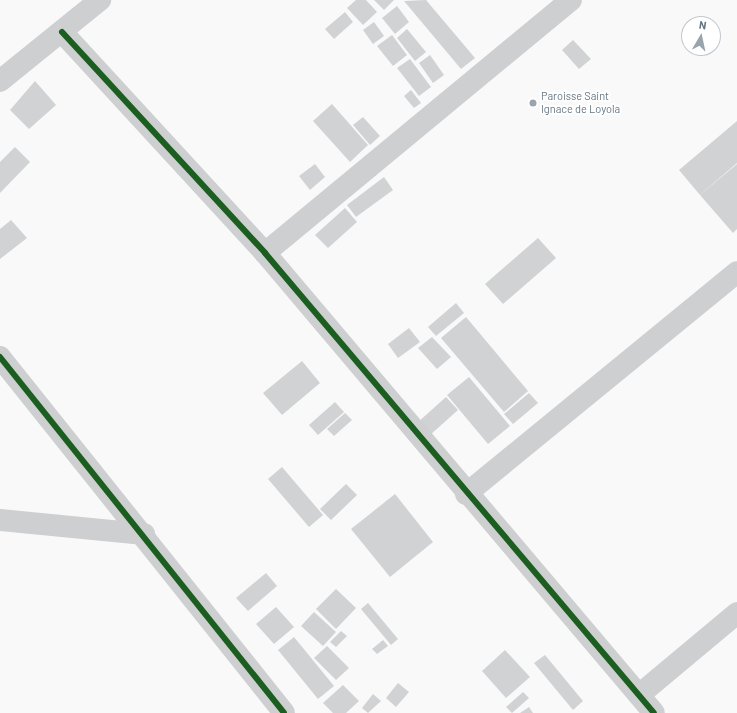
<!DOCTYPE html>
<style>
body{margin:0}
#map{position:relative;width:737px;height:713px;overflow:hidden;background:#f9f9f9;font-family:Barlow,sans-serif}
div>[style]{position:absolute}
.building>*{inset:0;background:#d0d2d3}
.minor>*{height:22px;margin:-11px;padding:0 11px;transform-origin:11px;border-radius:11px;background:#cecfd0}
.cycleway>*{height:6px;margin:-3px;padding:0 3px;transform-origin:3px;border-radius:3px;background:#1b5e20}
.dots>*{width:11px;height:11px;translate:-50% -50%;box-sizing:border-box;border:2px solid #fff;border-radius:50%}
span{translate:-50% -50%;white-space:nowrap;text-align:center;line-height:1.15;-webkit-text-stroke:4px #fff;paint-order:stroke}
.poi-label{font-size:11px;color:#657683}
.left{translate:0 -50%;text-align:left}
.north{position:absolute;left:681px;top:16px;width:40px;height:40px;box-sizing:border-box;background:#fff;border:1px solid #c1c8cd;border-radius:50%;rotate:9deg;font-size:11px;font-weight:700;line-height:16px;text-align:center;color:#657683}
.north::after{content:'';display:block;margin:auto;width:14px;height:18px;background:#99a4ac;clip-path:polygon(50% 0,100% 100%,50% 72%,0 100%)}
</style>
<div id="map">
<div class="building">
<i style="clip-path:polygon(356px 0,366px 0,377px 12px,363px 25px,347px 8px)"></i>
<i style="clip-path:polygon(374px 0,394px 0,384px 10px)"></i>
<i style="clip-path:polygon(426px 0,475px 58px,461px 69px,404px 1px)"></i>
<i style="clip-path:polygon(397px 6px,409px 22px,395px 34px,382px 18px)"></i>
<i style="clip-path:polygon(345px 12px,353px 22px,334px 39px,325px 29px)"></i>
<i style="clip-path:polygon(374px 22px,384px 36px,373px 44px,363px 30px)"></i>
<i style="clip-path:polygon(407px 29px,426px 52px,415px 61px,397px 38px)"></i>
<i style="clip-path:polygon(392px 35px,407px 55px,393px 66px,377px 46px)"></i>
<i style="clip-path:polygon(573px 40px,591px 59px,579px 69px,562px 50px)"></i>
<i style="clip-path:polygon(430px 55px,444px 75px,433px 83px,419px 63px)"></i>
<i style="clip-path:polygon(410px 59px,431px 87px,419px 96px,397px 68px)"></i>
<i style="clip-path:polygon(35px 81px,56px 105px,29px 129px,10px 110px)"></i>
<i style="clip-path:polygon(411px 90px,421px 103px,414px 108px,404px 96px)"></i>
<i style="clip-path:polygon(332px 104px,368px 145px,350px 162px,313px 121px)"></i>
<i style="clip-path:polygon(363px 117px,380px 136px,370px 145px,353px 125px)"></i>
<i style="clip-path:polygon(737px 121px,737px 163px,700px 195px,679px 170px)"></i>
<i style="clip-path:polygon(15px 147px,30px 162px,0 193px,0 162px)"></i>
<i style="clip-path:polygon(315px 164px,325px 177px,310px 190px,299px 176px)"></i>
<i style="clip-path:polygon(737px 164px,737px 229px,733px 233px,700px 195px)"></i>
<i style="clip-path:polygon(384px 177px,393px 190px,356px 217px,347px 205px)"></i>
<i style="clip-path:polygon(345px 208px,357px 222px,328px 248px,315px 235px)"></i>
<i style="clip-path:polygon(11px 220px,27px 238px,0 259px,0 229px)"></i>
<i style="clip-path:polygon(538px 238px,556px 258px,503px 304px,485px 284px)"></i>
<i style="clip-path:polygon(456px 303px,464px 313px,436px 336px,428px 327px)"></i>
<i style="clip-path:polygon(466px 317px,528px 391px,504px 412px,441px 338px)"></i>
<i style="clip-path:polygon(409px 328px,420px 342px,398px 358px,388px 344px)"></i>
<i style="clip-path:polygon(432px 337px,451px 357px,437px 369px,418px 348px)"></i>
<i style="clip-path:polygon(302px 361px,320px 383px,282px 415px,263px 393px)"></i>
<i style="clip-path:polygon(469px 377px,510px 426px,488px 444px,447px 395px)"></i>
<i style="clip-path:polygon(529px 393px,538px 403px,513px 424px,504px 414px)"></i>
<i style="clip-path:polygon(446px 397px,458px 410px,429px 436px,417px 423px)"></i>
<i style="clip-path:polygon(335px 402px,344px 412px,318px 435px,309px 425px)"></i>
<i style="clip-path:polygon(345px 413px,352px 420px,334px 436px,327px 429px)"></i>
<i style="clip-path:polygon(282px 467px,323px 515px,309px 527px,268px 479px)"></i>
<i style="clip-path:polygon(346px 484px,357px 495px,331px 520px,320px 509px)"></i>
<i style="clip-path:polygon(395px 494px,433px 542px,390px 577px,351px 529px)"></i>
<i style="clip-path:polygon(266px 573px,277px 586px,248px 611px,236px 598px)"></i>
<i style="clip-path:polygon(336px 589px,356px 608px,336px 629px,316px 609px)"></i>
<i style="clip-path:polygon(368px 603px,398px 639px,391px 645px,361px 609px)"></i>
<i style="clip-path:polygon(276px 607px,294px 627px,274px 644px,256px 624px)"></i>
<i style="clip-path:polygon(314px 612px,336px 632px,323px 646px,301px 626px)"></i>
<i style="clip-path:polygon(341px 631px,347px 636px,336px 647px,330px 642px)"></i>
<i style="clip-path:polygon(294px 637px,334px 686px,318px 699px,278px 650px)"></i>
<i style="clip-path:polygon(383px 640px,388px 646px,377px 654px,372px 649px)"></i>
<i style="clip-path:polygon(327px 646px,349px 668px,336px 680px,314px 658px)"></i>
<i style="clip-path:polygon(505px 650px,530px 677px,506px 698px,482px 671px)"></i>
<i style="clip-path:polygon(545px 655px,583px 701px,573px 710px,534px 663px)"></i>
<i style="clip-path:polygon(398px 683px,409px 692px,396px 707px,386px 698px)"></i>
<i style="clip-path:polygon(343px 685px,359px 701px,346px 713px,333px 713px,323px 703px)"></i>
<i style="clip-path:polygon(523px 692px,529px 698px,512px 713px,506px 707px)"></i>
<i style="clip-path:polygon(373px 694px,381px 701px,368px 713px,362px 708px)"></i>
<i style="clip-path:polygon(529px 707px,533px 713px,520px 713px)"></i>
</div>
<div class="minor">
<i style="left:62px;top:32px;width:300px;rotate:47.4deg"></i>
<i style="left:265px;top:253px;width:602px;rotate:49.78deg"></i>
<i style="left:0;top:81px;width:129px;rotate:-39deg"></i>
<i style="left:265px;top:253px;width:397px;rotate:-39.6deg"></i>
<i style="left:0;top:357px;width:455px;rotate:51.4deg"></i>
<i style="left:466px;top:494px;width:350px;rotate:-39.3deg"></i>
<i style="left:0;top:520px;width:145px;rotate:5.6deg"></i>
<i style="left:639px;top:695px;width:128px;rotate:-39.9deg"></i>
</div>
<div class="cycleway">
<i style="left:62px;top:32px;width:300px;rotate:47.4deg"></i>
<i style="left:265px;top:253px;width:602px;rotate:49.78deg"></i>
<i style="left:0;top:357px;width:455px;rotate:51.4deg"></i>
</div>
<div class="dots">
<i style="left:533px;top:103px;background:#99a4ac"></i>
</div>
<div class="poi-label">
<span class="left" style="left:541px;top:103px">Paroisse Saint<br>Ignace de Loyola</span>
</div>
<div class="north">N</div>
</div>
